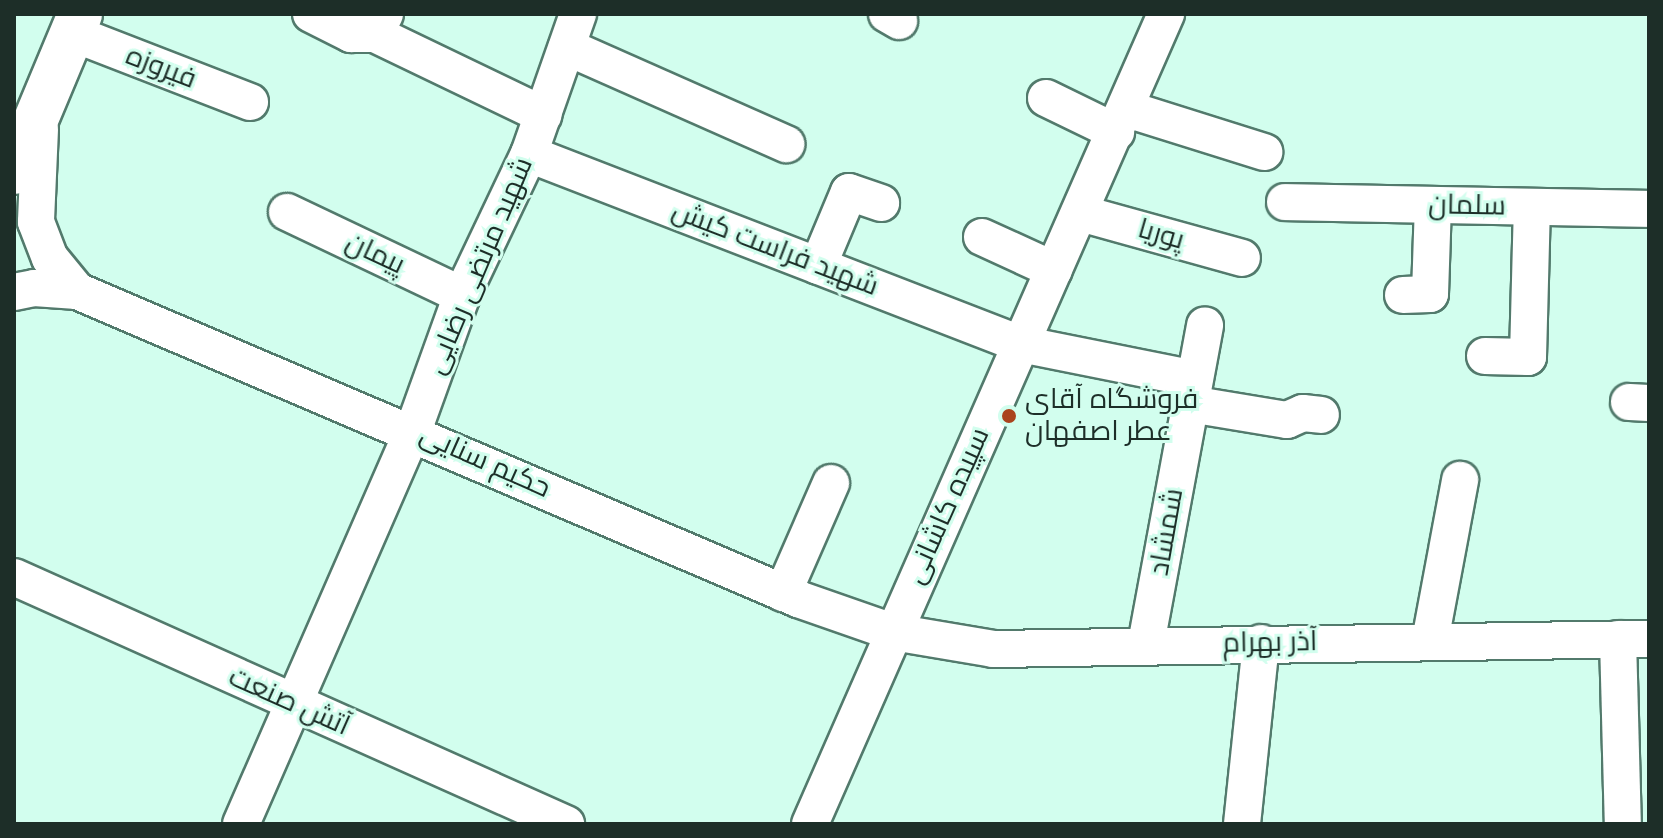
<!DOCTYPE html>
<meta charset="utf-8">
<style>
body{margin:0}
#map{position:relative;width:1663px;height:838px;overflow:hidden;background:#d2feee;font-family:Spectral,Cairo,serif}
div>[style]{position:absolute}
.roads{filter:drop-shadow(2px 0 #527a6c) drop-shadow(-2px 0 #527a6c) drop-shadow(0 2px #527a6c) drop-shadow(0 -2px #527a6c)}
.minor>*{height:36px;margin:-18px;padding:0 18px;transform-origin:18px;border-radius:18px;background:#fff}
.major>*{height:44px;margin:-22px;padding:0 22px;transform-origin:22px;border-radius:22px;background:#fff}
.dots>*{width:22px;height:22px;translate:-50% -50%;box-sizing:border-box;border:4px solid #d2feee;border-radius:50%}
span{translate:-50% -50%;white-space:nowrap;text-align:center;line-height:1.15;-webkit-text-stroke:6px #d2feee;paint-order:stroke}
.street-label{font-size:28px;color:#1d2e28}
.poi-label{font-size:28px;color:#1d2e28}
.left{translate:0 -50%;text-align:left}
.frame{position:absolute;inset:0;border:16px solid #1d2e28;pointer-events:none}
</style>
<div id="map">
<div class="roads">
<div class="minor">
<i style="left:311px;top:14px;width:45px;rotate:26.6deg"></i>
<i style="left:351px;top:34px;width:24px"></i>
<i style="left:385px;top:14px;width:22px;rotate:117deg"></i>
<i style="left:375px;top:34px;width:187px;rotate:25.7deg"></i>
<i style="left:887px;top:14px;width:14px;rotate:30deg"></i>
<i style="left:72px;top:33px;width:191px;rotate:21.2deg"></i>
<i style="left:567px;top:47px;width:240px;rotate:23.9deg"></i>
<i style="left:1046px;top:98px;width:78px;rotate:25.9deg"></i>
<i style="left:1127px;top:109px;width:144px;rotate:17.4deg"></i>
<i style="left:40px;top:129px;width:93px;rotate:92.5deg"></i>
<i style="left:36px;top:222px;width:39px;rotate:69deg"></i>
<i style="left:50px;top:258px;width:43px;rotate:50.7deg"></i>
<i style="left:529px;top:154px;width:526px;rotate:21.15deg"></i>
<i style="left:1020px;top:344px;width:178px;rotate:11.3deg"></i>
<i style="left:1285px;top:202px;width:364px;rotate:1.1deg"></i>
<i style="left:287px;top:212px;width:194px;rotate:25.4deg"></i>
<i style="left:1080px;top:213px;width:168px;rotate:15.5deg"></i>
<i style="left:982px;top:237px;width:79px;rotate:24.6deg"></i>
<i style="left:818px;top:266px;width:80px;rotate:-67.3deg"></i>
<i style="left:849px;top:192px;width:34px;rotate:19deg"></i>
<i style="left:14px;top:292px;width:20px;rotate:-11deg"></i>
<i style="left:34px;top:288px;width:43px;rotate:4deg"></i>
<i style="left:77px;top:291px;width:784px;rotate:23.13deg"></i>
<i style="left:798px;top:599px;width:101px;rotate:19.2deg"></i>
<i style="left:893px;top:632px;width:101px;rotate:9.6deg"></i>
<i style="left:993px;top:649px;width:656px;rotate:-0.87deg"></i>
<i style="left:1403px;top:295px;width:27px;rotate:-2deg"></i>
<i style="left:1430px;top:294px;width:89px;rotate:-88.1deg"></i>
<i style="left:1485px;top:356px;width:43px;rotate:1.3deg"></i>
<i style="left:1528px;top:357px;width:150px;rotate:-88.5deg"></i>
<i style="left:1629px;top:402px;width:20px;rotate:3deg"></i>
<i style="left:1190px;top:404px;width:98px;rotate:9.4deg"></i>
<i style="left:1287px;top:420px;width:17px;rotate:-24deg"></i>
<i style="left:1303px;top:413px;width:18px;rotate:6deg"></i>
<i style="left:14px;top:577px;width:605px;rotate:24.11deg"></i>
<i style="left:783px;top:593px;width:120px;rotate:-66.4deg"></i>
<i style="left:1618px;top:639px;width:185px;rotate:88.5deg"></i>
<i style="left:1430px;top:641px;width:164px;rotate:-79.4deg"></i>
<i style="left:1146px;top:644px;width:324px;rotate:-79.5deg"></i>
<i style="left:241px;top:824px;width:429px;rotate:-66.4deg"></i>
<i style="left:413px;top:431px;width:145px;rotate:-70.2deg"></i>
<i style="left:462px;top:295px;width:156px;rotate:-64.6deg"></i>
<i style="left:529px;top:154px;width:148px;rotate:-70.7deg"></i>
<i style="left:810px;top:824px;width:885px;rotate:-66.27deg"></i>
<i style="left:1242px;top:824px;width:182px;rotate:-84deg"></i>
</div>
<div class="major">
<i style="left:14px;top:172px;width:171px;rotate:-67.3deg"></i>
</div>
</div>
<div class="dots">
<i style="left:1009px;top:416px;background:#aa431d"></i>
</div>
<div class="street-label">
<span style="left:161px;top:68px;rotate:21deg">فیروزه</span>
<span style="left:1467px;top:206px;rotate:1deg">سلمان</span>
<span style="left:1161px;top:235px;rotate:16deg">پوریا</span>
<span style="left:775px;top:249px;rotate:21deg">شهید فراست کیش</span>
<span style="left:375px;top:254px;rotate:25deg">پیمان</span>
<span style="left:480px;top:266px;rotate:-67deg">شهید مرتضی رضایی</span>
<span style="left:485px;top:462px;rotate:24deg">حکیم سنایی</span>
<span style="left:948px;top:506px;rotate:-66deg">سپیده کاشانی</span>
<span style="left:1167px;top:532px;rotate:-80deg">شمشاد</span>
<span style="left:1270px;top:643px;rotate:-1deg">آذر بهرام</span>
<span style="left:289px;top:702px;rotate:24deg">آتش صنعت</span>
</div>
<div class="poi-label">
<span class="left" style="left:1025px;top:416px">فروشگاه آقای<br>عطر اصفهان</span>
</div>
<div class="frame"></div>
</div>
